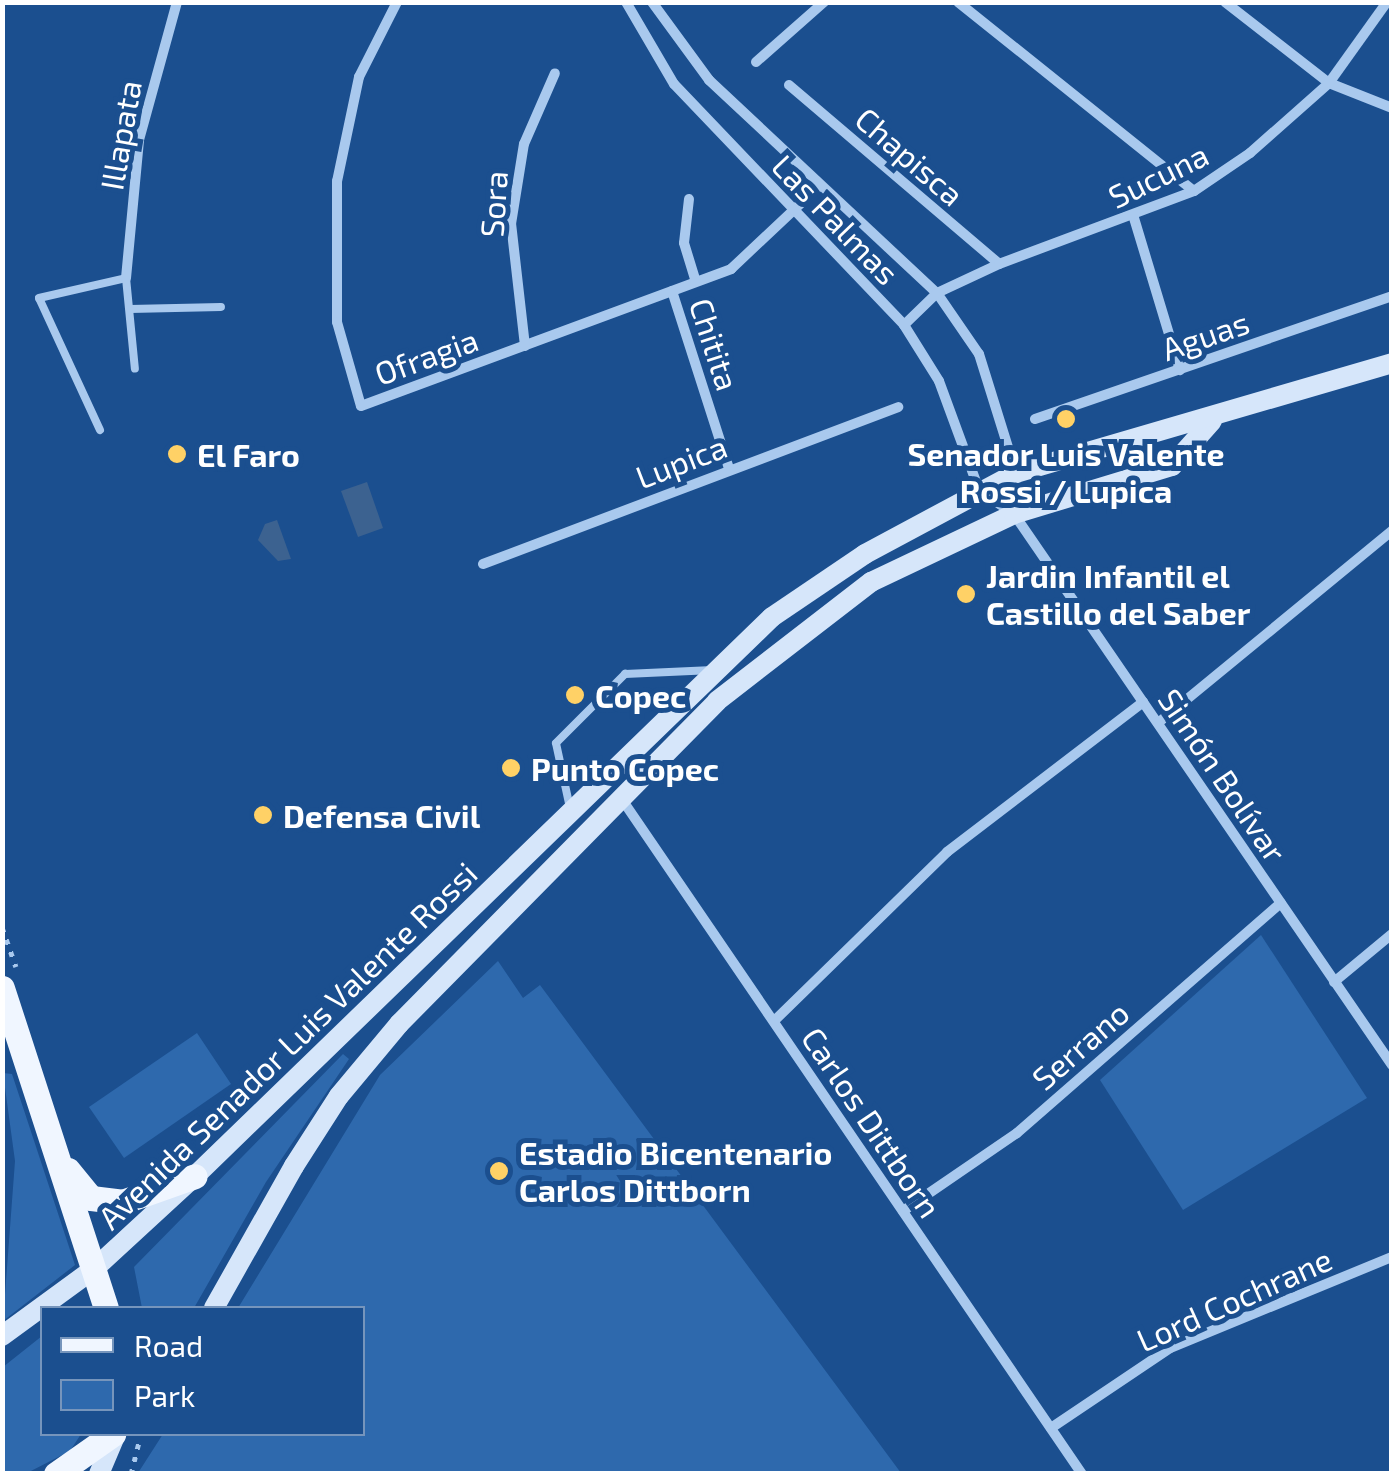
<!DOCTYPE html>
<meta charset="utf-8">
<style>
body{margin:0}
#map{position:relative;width:1394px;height:1476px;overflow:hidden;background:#1b4f8f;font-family:"Exo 2",sans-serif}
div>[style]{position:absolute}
.green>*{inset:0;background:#2e69ad}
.water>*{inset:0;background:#3c6290}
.path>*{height:5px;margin-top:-2.5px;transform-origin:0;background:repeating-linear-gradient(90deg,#a9c9ee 0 5px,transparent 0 13px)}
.service>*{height:8px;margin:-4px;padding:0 4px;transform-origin:4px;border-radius:4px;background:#a9c9ee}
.minor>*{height:10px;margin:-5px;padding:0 5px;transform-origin:5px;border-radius:5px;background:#a9c9ee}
.secondary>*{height:20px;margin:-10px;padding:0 10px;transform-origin:10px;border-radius:10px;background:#d6e6fa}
.primary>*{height:25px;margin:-12.5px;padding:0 12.5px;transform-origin:12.5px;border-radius:12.5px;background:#f0f6ff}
.dots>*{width:28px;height:28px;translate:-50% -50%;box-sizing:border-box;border:5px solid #1b4f8f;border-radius:50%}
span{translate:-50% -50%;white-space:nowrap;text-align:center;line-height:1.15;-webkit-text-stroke:10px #1b4f8f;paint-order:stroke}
.street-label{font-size:32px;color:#fff}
.poi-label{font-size:32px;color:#fff;font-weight:700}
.left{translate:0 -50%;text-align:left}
.frame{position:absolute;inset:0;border:5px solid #fff;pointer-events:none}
.legend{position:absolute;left:40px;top:1306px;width:325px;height:130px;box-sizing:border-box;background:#1b4f8f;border:2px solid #7695bc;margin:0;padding:12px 18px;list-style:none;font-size:30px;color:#fff}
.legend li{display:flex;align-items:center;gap:20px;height:50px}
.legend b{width:50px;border:2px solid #7695bc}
</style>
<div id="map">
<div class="green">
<i style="clip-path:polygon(1261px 935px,1367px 1098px,1183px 1210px,1100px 1080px)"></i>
<i style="clip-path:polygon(498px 961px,523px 998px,540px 985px,901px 1473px,138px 1473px,163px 1434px,362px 1434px,362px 1308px,238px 1308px,380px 1075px)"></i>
<i style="clip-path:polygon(197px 1033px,231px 1084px,124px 1158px,89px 1107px)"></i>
<i style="clip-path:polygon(343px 1054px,349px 1059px,266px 1182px,194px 1308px,142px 1308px,134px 1267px)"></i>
<i style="clip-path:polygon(3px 1073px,12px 1074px,75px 1265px,3px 1321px,15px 1161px)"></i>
<i style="clip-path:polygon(42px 1336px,42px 1434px,81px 1434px,70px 1451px,27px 1473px,3px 1474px,3px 1367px)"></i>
</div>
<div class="water">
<i style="clip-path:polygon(367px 482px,383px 528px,358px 537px,341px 491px)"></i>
<i style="clip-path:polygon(277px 520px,291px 559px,278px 561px,258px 540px,265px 524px)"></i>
</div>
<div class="path">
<i style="left:2px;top:927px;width:42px;rotate:70.7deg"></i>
<i style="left:131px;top:1474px;width:34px;rotate:-76deg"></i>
</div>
<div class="service">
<i style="left:130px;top:309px;width:91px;rotate:-1.3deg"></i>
<i style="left:100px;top:430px;width:145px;rotate:-114.8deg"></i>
<i style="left:39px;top:298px;width:89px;rotate:-12.9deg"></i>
<i style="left:126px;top:278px;width:91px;rotate:84.4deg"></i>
<i style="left:570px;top:808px;width:66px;rotate:-102.2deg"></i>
<i style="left:556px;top:743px;width:98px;rotate:-45deg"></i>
<i style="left:625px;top:674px;width:88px;rotate:-2.6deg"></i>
</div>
<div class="minor">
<i style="left:397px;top:2px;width:84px;rotate:116.9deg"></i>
<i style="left:359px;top:77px;width:106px;rotate:101.9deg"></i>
<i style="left:337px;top:181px;width:141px;rotate:90deg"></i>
<i style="left:337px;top:322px;width:87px;rotate:74.1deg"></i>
<i style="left:361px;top:406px;width:395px;rotate:-20.3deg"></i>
<i style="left:731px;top:269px;width:121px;rotate:-43.3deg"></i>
<i style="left:626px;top:2px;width:95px;rotate:59.7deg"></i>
<i style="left:674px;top:84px;width:333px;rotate:46.3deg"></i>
<i style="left:904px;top:325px;width:66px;rotate:58deg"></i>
<i style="left:939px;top:381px;width:116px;rotate:69.8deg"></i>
<i style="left:979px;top:490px;width:42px;rotate:34.4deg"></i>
<i style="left:1014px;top:514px;width:668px;rotate:55.55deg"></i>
<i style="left:652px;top:2px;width:97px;rotate:53.8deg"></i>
<i style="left:709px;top:80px;width:312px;rotate:43.1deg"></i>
<i style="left:937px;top:293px;width:74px;rotate:55.5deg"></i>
<i style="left:979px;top:354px;width:125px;rotate:72.7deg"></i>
<i style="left:1016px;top:473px;width:41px;rotate:92.8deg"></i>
<i style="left:958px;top:2px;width:302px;rotate:38.7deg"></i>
<i style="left:1225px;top:2px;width:132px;rotate:37.9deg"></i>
<i style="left:1329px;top:83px;width:68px;rotate:21.6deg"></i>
<i style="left:756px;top:62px;width:91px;rotate:-41.4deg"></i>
<i style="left:789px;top:85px;width:276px;rotate:40.4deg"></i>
<i style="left:689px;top:199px;width:44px;rotate:96.5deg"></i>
<i style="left:684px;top:243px;width:39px;rotate:73deg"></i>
<i style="left:1134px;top:218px;width:159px;rotate:73.2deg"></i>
<i style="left:126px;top:278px;width:139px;rotate:-84.6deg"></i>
<i style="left:139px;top:140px;width:143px;rotate:-74.6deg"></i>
<i style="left:672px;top:291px;width:187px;rotate:72.2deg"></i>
<i style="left:904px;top:325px;width:46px;rotate:-44.1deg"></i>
<i style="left:937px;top:293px;width:68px;rotate:-25.1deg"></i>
<i style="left:999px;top:264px;width:208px;rotate:-20.5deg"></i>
<i style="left:1194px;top:191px;width:68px;rotate:-34.2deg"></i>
<i style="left:1250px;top:153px;width:106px;rotate:-41.5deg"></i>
<i style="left:1329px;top:83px;width:100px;rotate:-54.4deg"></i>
<i style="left:525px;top:346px;width:123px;rotate:-96.5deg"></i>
<i style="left:511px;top:224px;width:81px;rotate:-80.8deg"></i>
<i style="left:524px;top:144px;width:77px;rotate:-66.4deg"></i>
<i style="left:1035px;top:419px;width:378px;rotate:-19deg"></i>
<i style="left:483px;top:564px;width:444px;rotate:-20.7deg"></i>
<i style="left:1158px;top:723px;width:303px;rotate:-39.4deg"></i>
<i style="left:621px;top:798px;width:818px;rotate:55.71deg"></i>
<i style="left:1334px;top:982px;width:75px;rotate:-39.6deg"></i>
<i style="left:774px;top:1021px;width:242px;rotate:-44.3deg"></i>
<i style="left:947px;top:852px;width:247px;rotate:-37.4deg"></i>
<i style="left:903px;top:1211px;width:138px;rotate:-34.4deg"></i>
<i style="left:1017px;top:1133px;width:350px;rotate:-41.1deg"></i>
<i style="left:1051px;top:1428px;width:143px;rotate:-33.9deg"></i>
<i style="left:1170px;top:1348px;width:240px;rotate:-22.3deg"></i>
</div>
<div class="secondary">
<i style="left:214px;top:1308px;width:163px;rotate:-60.6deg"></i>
<i style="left:294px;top:1166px;width:83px;rotate:-57.3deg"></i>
<i style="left:339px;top:1096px;width:94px;rotate:-50.2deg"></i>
<i style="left:399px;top:1024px;width:453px;rotate:-45.4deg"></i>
<i style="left:717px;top:701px;width:195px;rotate:-37.7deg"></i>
<i style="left:871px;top:582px;width:158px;rotate:-25.4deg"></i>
<i style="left:1014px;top:514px;width:165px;rotate:-16.9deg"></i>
<i style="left:1172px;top:466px;width:60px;rotate:-48.4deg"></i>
<i style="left:2px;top:1336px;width:115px;rotate:-36.2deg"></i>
<i style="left:95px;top:1268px;width:136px;rotate:-42.6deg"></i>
<i style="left:195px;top:1176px;width:803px;rotate:-44.09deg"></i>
<i style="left:772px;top:617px;width:112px;rotate:-34.1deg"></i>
<i style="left:865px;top:554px;width:171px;rotate:-28.2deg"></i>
<i style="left:1016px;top:473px;width:392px;rotate:-16.3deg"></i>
<i style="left:99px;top:1474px;width:43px;rotate:-67deg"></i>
</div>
<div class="primary">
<i style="left:2px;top:988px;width:336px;rotate:72deg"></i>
<i style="left:68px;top:1170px;width:36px;rotate:51deg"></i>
<i style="left:91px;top:1198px;width:31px;rotate:7deg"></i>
<i style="left:122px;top:1202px;width:77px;rotate:-19.6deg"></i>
<i style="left:56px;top:1474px;width:70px;rotate:-35.1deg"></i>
</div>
<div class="dots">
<i style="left:1066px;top:419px;background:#ffd166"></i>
<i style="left:177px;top:454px;background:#ffd166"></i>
<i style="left:966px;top:594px;background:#ffd166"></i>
<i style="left:575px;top:695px;background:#ffd166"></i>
<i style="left:511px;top:768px;background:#ffd166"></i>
<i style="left:263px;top:815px;background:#ffd166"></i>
<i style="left:499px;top:1171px;background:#ffd166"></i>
</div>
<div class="street-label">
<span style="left:120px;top:135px;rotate:-80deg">Illapata</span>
<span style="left:910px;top:156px;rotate:41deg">Chapisca</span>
<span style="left:1158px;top:175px;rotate:-26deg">Sucuna</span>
<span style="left:493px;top:204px;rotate:-86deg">Sora</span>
<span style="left:836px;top:219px;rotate:46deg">Las Palmas</span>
<span style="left:1205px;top:335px;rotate:-19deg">Aguas</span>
<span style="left:715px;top:344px;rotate:72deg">Chitita</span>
<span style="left:426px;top:356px;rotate:-20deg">Ofragia</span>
<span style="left:681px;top:461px;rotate:-21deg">Lupica</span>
<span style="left:1223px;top:775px;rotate:56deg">Simón Bolívar</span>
<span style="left:287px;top:1045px;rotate:-44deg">Avenida Senador Luis Valente Rossi</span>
<span style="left:1080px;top:1045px;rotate:-41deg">Serrano</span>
<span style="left:872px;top:1122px;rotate:56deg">Carlos Dittborn</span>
<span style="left:1234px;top:1299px;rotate:-24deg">Lord Cochrane</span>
</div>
<div class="poi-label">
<span class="left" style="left:197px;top:454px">El Faro</span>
<span style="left:1066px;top:472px">Senador Luis Valente<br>Rossi / Lupica</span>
<span class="left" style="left:986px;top:594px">Jardin Infantil el<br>Castillo del Saber</span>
<span class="left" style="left:595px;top:695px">Copec</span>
<span class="left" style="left:531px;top:768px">Punto Copec</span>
<span class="left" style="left:283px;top:815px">Defensa Civil</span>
<span class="left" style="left:519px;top:1171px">Estadio Bicentenario<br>Carlos Dittborn</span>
</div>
<div class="frame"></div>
<ul class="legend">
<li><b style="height:12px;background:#f0f6ff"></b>Road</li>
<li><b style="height:28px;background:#2e69ad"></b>Park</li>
</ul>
</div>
